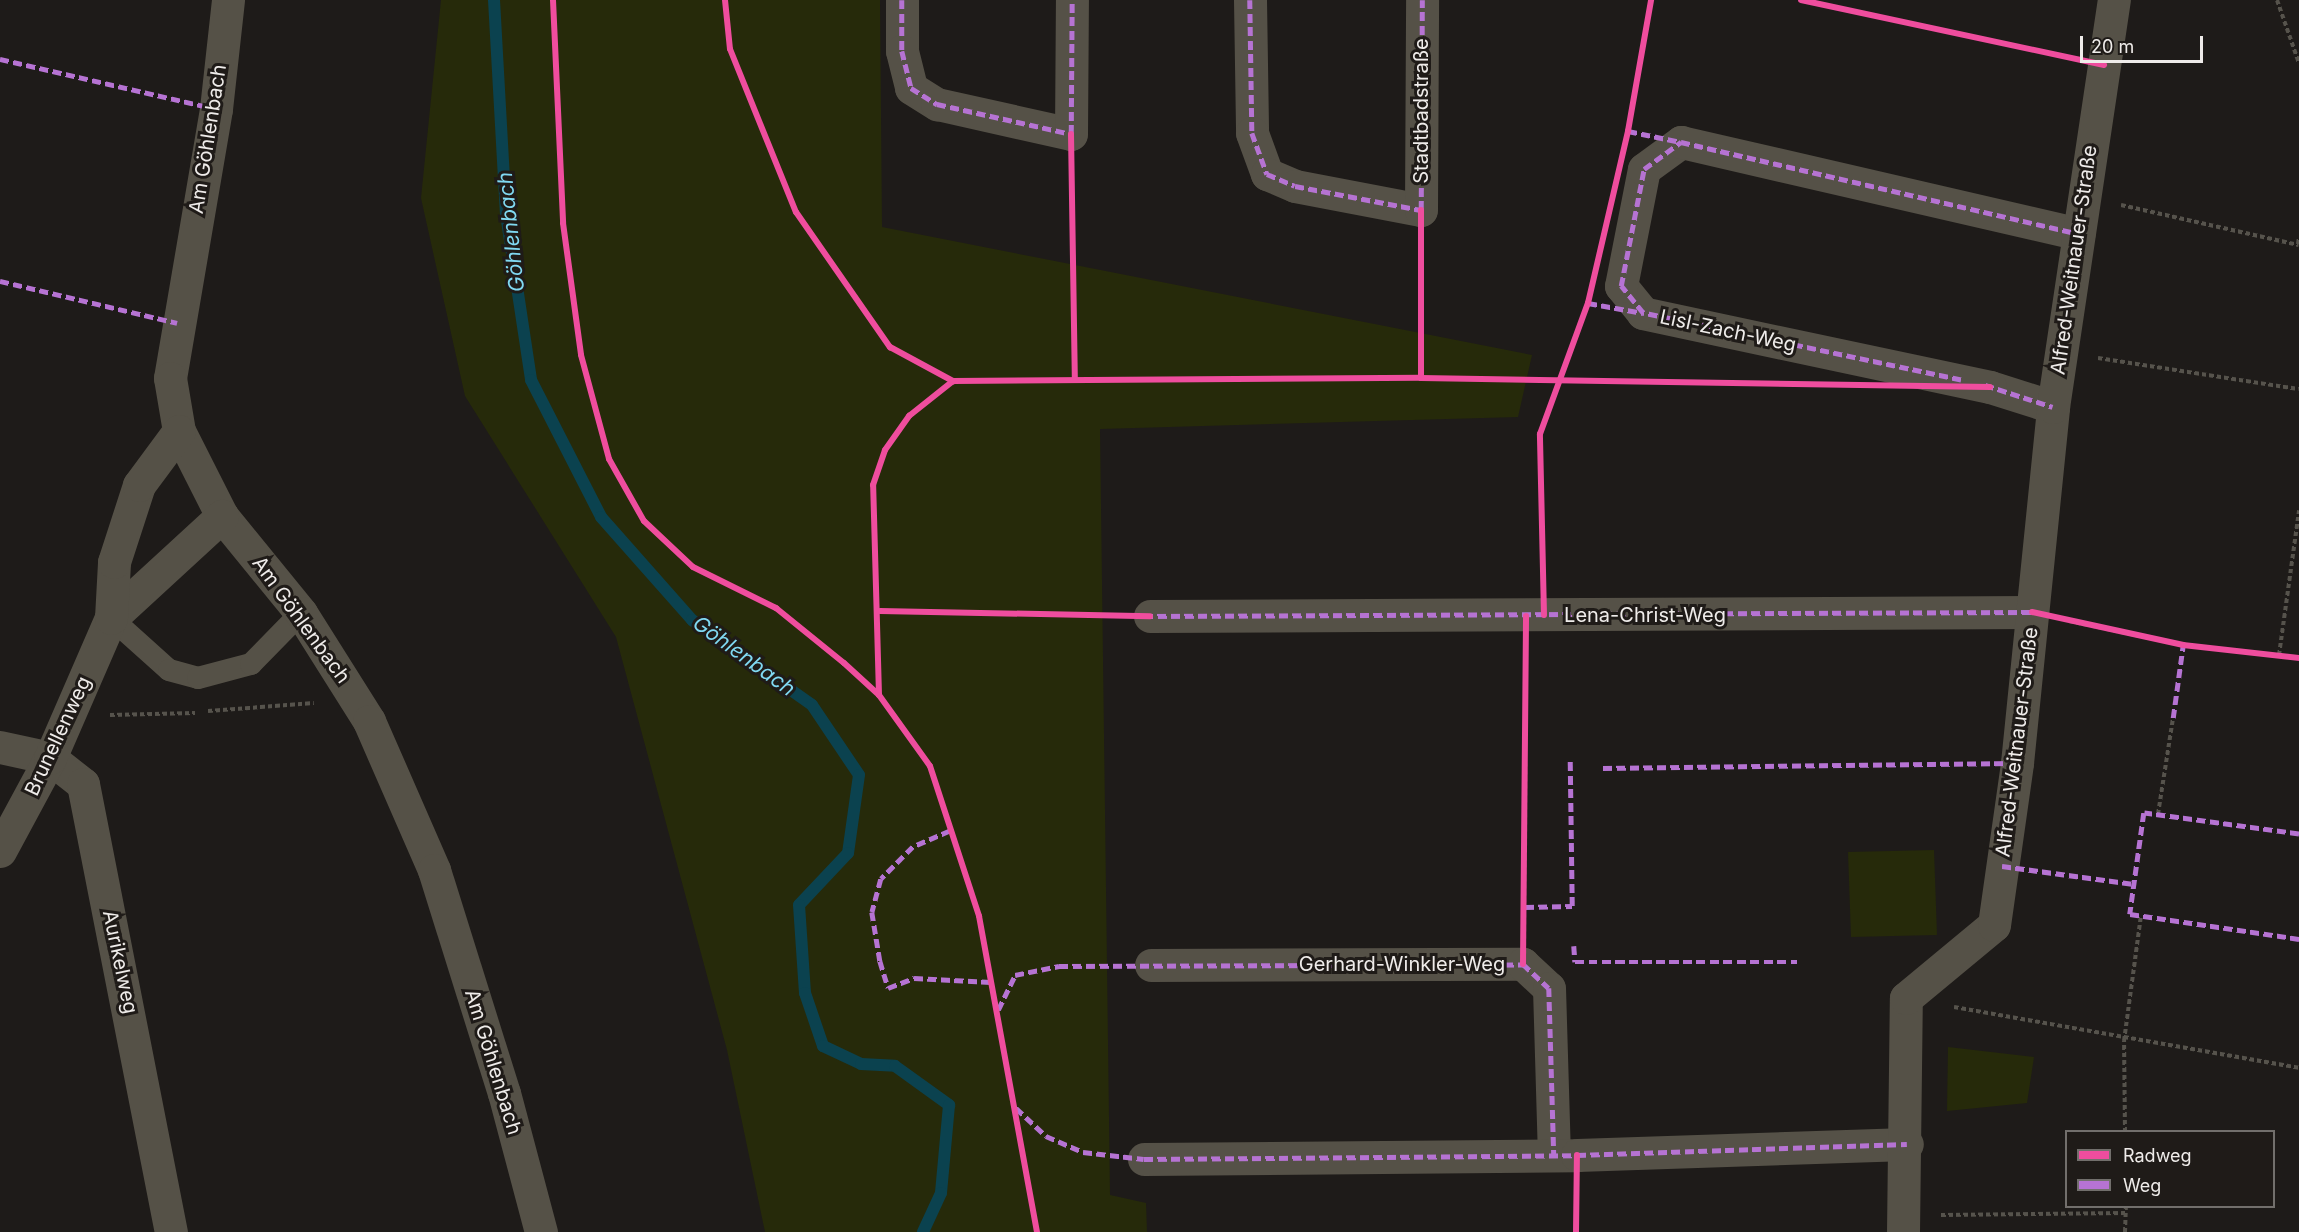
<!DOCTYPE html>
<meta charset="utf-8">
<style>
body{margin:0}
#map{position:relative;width:2299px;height:1232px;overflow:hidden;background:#1e1b19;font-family:Inter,sans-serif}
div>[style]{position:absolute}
.green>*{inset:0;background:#262a0a}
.stream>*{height:12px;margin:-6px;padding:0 6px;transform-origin:6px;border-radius:6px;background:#0b424f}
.path>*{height:4px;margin-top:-2px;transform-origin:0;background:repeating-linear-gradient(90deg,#56534c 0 4.5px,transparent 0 7.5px)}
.service>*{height:22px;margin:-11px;padding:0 11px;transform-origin:11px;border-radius:11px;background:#555147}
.minor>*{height:33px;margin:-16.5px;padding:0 16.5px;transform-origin:16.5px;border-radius:16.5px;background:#555147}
.quiet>*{height:4.5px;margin-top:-2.25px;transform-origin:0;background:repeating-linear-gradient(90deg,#b673d3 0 9px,transparent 0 13.5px)}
.cycleway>*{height:6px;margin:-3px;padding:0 3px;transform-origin:3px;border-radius:3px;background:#ef4d9e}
span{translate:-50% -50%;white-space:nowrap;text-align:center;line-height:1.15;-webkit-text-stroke:6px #1f1b18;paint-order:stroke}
.street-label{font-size:20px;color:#efecea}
.water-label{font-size:21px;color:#80d9f2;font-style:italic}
.legend{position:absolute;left:2065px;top:1130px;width:210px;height:78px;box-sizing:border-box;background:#1f1b18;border:2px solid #726f6c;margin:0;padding:8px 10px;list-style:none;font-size:18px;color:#efecea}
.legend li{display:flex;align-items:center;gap:12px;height:30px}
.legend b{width:30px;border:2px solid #726f6c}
.scale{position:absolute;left:2080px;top:36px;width:123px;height:27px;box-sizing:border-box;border:3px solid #efecea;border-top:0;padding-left:8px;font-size:18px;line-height:21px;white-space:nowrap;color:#efecea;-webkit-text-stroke:4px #1f1b18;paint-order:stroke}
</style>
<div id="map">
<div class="green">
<i style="clip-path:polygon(441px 0,880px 0,882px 227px,1532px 355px,1518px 417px,1100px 429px,1110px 1195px,1146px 1203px,1147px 1232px,765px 1232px,727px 1050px,616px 637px,465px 396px,421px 198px)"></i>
<i style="clip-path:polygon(1934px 850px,1937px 935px,1851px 937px,1848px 852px)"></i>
<i style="clip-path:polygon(1948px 1047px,2034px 1057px,2027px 1103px,1947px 1111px)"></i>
</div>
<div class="stream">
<i style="left:494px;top:0;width:214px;rotate:86.8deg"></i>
<i style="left:506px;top:214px;width:168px;rotate:81.4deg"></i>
<i style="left:531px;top:380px;width:154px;rotate:62.9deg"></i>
<i style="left:601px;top:517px;width:137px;rotate:48.5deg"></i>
<i style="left:692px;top:620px;width:147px;rotate:35.3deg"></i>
<i style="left:812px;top:705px;width:84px;rotate:56.1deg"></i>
<i style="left:859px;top:775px;width:79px;rotate:98deg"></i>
<i style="left:848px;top:853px;width:71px;rotate:133.3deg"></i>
<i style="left:799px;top:905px;width:88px;rotate:86.1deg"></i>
<i style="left:805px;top:993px;width:56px;rotate:71.2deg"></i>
<i style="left:823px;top:1046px;width:42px;rotate:25.3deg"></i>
<i style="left:861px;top:1064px;width:34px;rotate:3deg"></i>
<i style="left:895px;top:1066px;width:67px;rotate:35.8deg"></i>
<i style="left:949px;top:1105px;width:88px;rotate:95.2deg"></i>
<i style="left:941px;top:1193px;width:43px;rotate:114.8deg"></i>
</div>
<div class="path">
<i style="left:2277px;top:0;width:67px;rotate:70.8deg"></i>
<i style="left:2121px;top:205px;width:182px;rotate:12.7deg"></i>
<i style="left:2298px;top:244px;width:7px;rotate:-82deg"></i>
<i style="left:2098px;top:358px;width:203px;rotate:8.8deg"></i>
<i style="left:2069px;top:621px;width:116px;rotate:11.9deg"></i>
<i style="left:2183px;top:645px;width:117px;rotate:6.4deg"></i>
<i style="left:2279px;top:655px;width:146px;rotate:-82.1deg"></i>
<i style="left:208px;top:711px;width:106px;rotate:-4.3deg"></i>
<i style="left:110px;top:715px;width:85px;rotate:-1.3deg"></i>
<i style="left:2158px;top:814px;width:97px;rotate:-81.1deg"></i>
<i style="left:1954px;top:1007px;width:350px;rotate:10deg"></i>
<i style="left:2125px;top:1132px;width:91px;rotate:-90.6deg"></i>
<i style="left:2124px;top:1041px;width:126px;rotate:-82.3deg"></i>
<i style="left:1941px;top:1215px;width:185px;rotate:-0.6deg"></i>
<i style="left:2125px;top:1232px;width:26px;rotate:-88deg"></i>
</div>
<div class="service">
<i style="left:111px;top:618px;width:78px;rotate:41.9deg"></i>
<i style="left:169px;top:670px;width:30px;rotate:15deg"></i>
<i style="left:198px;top:678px;width:55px;rotate:-14.8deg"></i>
<i style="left:251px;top:664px;width:71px;rotate:-45.6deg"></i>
</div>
<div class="minor">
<i style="left:228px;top:0;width:110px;rotate:96.3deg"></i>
<i style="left:216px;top:109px;width:273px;rotate:99.7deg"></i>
<i style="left:170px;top:378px;width:54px;rotate:80.4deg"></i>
<i style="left:179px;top:431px;width:95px;rotate:63.2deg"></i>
<i style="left:222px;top:516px;width:125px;rotate:50.8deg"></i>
<i style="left:301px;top:613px;width:128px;rotate:57.8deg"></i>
<i style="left:369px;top:721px;width:163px;rotate:66.4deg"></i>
<i style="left:434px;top:870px;width:234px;rotate:72.6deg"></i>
<i style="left:504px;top:1093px;width:144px;rotate:75.1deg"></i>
<i style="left:902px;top:0;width:51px;rotate:90deg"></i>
<i style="left:902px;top:51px;width:38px;rotate:76deg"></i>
<i style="left:911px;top:88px;width:31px;rotate:32deg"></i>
<i style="left:937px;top:104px;width:137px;rotate:12.6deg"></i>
<i style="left:1071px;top:134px;width:134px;rotate:-89.6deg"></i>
<i style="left:1250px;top:0;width:133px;rotate:89.1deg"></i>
<i style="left:1252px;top:133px;width:44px;rotate:69.9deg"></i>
<i style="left:1267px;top:174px;width:30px;rotate:23deg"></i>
<i style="left:1295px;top:186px;width:128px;rotate:10.8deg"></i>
<i style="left:1421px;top:210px;width:210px;rotate:-89.7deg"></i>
<i style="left:2053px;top:407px;width:66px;rotate:-162.4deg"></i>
<i style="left:1990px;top:387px;width:355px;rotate:-168deg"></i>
<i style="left:1643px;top:313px;width:35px;rotate:-129deg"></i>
<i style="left:1621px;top:286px;width:119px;rotate:-78.9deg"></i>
<i style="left:1644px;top:169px;width:46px;rotate:-36.1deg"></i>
<i style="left:1681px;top:142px;width:408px;rotate:13deg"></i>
<i style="left:1150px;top:616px;width:882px;rotate:-0.26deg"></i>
<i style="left:111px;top:618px;width:151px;rotate:-42.6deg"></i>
<i style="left:0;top:747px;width:51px;rotate:12.4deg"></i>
<i style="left:50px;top:758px;width:42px;rotate:38.2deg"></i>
<i style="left:83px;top:784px;width:457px;rotate:78.9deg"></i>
<i style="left:0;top:851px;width:106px;rotate:-61.7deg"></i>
<i style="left:50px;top:758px;width:153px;rotate:-66.5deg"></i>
<i style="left:111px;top:618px;width:56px;rotate:-86.9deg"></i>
<i style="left:114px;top:562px;width:81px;rotate:-72deg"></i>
<i style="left:139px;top:485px;width:67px;rotate:-53.5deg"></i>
<i style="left:1151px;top:965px;width:372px;rotate:-0.2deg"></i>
<i style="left:1523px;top:964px;width:35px;rotate:43deg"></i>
<i style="left:1549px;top:988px;width:166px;rotate:88.3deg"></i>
<i style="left:1144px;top:1159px;width:433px;rotate:-0.5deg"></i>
<i style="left:1577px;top:1155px;width:330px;rotate:-1.9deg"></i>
<i style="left:1903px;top:1232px;width:234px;rotate:-89.3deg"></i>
<i style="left:1906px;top:998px;width:114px;rotate:-39.7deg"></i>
<i style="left:1994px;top:925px;width:164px;rotate:-81.9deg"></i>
<i style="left:2017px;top:763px;width:358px;rotate:-84.2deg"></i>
<i style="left:2053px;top:407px;width:412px;rotate:-81.5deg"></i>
</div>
<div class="quiet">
<i style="left:902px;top:0;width:51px;rotate:90deg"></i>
<i style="left:902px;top:51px;width:38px;rotate:76deg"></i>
<i style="left:911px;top:88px;width:31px;rotate:32deg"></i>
<i style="left:937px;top:104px;width:137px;rotate:12.6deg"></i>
<i style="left:1071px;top:134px;width:134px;rotate:-89.6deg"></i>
<i style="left:1250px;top:0;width:133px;rotate:89.1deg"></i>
<i style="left:1252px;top:133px;width:44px;rotate:69.9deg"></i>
<i style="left:1267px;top:174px;width:30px;rotate:23deg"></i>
<i style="left:1295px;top:186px;width:128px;rotate:10.8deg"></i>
<i style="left:1421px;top:210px;width:210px;rotate:-89.7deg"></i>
<i style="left:0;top:59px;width:222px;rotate:13deg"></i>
<i style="left:1628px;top:131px;width:54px;rotate:11.7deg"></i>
<i style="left:0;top:281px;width:182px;rotate:13.3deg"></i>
<i style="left:1588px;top:303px;width:56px;rotate:10.3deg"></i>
<i style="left:1961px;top:380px;width:325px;rotate:-168.1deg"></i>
<i style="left:1643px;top:313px;width:35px;rotate:-129deg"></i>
<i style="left:1621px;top:286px;width:119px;rotate:-78.9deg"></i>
<i style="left:1644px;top:169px;width:46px;rotate:-36.1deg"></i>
<i style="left:1681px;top:142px;width:408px;rotate:13deg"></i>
<i style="left:1985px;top:385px;width:71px;rotate:17.9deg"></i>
<i style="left:1144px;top:616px;width:888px;rotate:-0.26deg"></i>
<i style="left:2173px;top:718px;width:74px;rotate:-82.2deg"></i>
<i style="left:1603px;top:768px;width:414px;rotate:-0.7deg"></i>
<i style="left:950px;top:831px;width:40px;rotate:156.6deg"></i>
<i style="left:913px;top:847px;width:45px;rotate:135deg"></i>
<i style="left:881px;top:879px;width:34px;rotate:105deg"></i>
<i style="left:872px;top:912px;width:50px;rotate:80.7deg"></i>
<i style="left:880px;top:961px;width:28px;rotate:73deg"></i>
<i style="left:888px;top:988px;width:28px;rotate:-21deg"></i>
<i style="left:914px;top:978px;width:77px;rotate:3deg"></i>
<i style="left:2299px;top:834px;width:156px;rotate:-172.3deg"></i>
<i style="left:2144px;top:813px;width:102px;rotate:97.9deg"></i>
<i style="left:2130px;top:914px;width:171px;rotate:8.4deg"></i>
<i style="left:2002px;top:866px;width:133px;rotate:7.8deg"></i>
<i style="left:1525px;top:907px;width:47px;rotate:-1.2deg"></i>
<i style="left:1572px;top:906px;width:145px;rotate:-90.8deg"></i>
<i style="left:1574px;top:946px;width:16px;rotate:86deg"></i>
<i style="left:1575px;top:962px;width:222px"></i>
<i style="left:998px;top:1010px;width:39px;rotate:-64deg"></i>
<i style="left:1015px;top:975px;width:45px;rotate:-11.6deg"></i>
<i style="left:1059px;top:966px;width:464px;rotate:-0.2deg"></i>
<i style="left:1523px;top:964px;width:35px;rotate:43deg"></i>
<i style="left:1549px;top:988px;width:166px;rotate:88.3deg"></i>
<i style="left:1016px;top:1108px;width:41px;rotate:43deg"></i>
<i style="left:1046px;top:1136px;width:40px;rotate:23.4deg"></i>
<i style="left:1083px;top:1152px;width:61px;rotate:6.5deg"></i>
<i style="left:1144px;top:1159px;width:433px;rotate:-0.5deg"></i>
<i style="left:1577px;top:1155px;width:330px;rotate:-1.9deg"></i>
</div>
<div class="cycleway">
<i style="left:553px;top:0;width:223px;rotate:87.4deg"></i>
<i style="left:563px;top:223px;width:133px;rotate:82.2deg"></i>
<i style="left:581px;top:355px;width:108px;rotate:74.9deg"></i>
<i style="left:609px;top:459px;width:71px;rotate:60.6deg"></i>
<i style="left:644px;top:521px;width:67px;rotate:43.2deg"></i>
<i style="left:693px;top:567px;width:93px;rotate:26.3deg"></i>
<i style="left:776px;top:608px;width:87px;rotate:39deg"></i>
<i style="left:844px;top:663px;width:47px;rotate:42.4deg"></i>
<i style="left:879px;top:695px;width:87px;rotate:54.3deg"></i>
<i style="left:930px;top:766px;width:158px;rotate:71.9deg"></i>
<i style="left:979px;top:916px;width:321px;rotate:79.6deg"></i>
<i style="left:725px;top:0;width:49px;rotate:84.2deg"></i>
<i style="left:730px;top:49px;width:176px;rotate:68deg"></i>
<i style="left:796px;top:212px;width:165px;rotate:55.2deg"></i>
<i style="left:890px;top:347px;width:72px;rotate:28.4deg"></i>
<i style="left:1801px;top:0;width:310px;rotate:12.1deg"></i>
<i style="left:1071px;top:134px;width:246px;rotate:89.1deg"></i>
<i style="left:1421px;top:210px;width:168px;rotate:90deg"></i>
<i style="left:880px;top:611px;width:270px;rotate:1.1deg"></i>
<i style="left:2032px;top:612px;width:155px;rotate:12.3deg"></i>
<i style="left:2183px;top:645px;width:117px;rotate:6.4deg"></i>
<i style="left:1544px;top:615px;width:181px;rotate:-91.3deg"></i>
<i style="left:1540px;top:434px;width:140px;rotate:-69.9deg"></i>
<i style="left:1588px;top:303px;width:177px;rotate:-76.9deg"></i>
<i style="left:1628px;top:131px;width:133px;rotate:-80deg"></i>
<i style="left:879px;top:695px;width:210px;rotate:-91.6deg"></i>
<i style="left:873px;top:485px;width:37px;rotate:-71deg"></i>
<i style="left:885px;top:450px;width:42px;rotate:-54.8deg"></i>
<i style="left:909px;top:416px;width:56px;rotate:-38.5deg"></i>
<i style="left:953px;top:381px;width:468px;rotate:-0.4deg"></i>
<i style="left:1421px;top:378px;width:569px;rotate:0.91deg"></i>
<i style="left:1523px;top:964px;width:348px;rotate:-89.5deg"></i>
<i style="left:1576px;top:1232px;width:77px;rotate:-89.3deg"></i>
</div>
<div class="street-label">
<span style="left:1421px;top:111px;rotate:-90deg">Stadtbadstraße</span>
<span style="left:208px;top:139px;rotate:-81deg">Am Göhlenbach</span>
<span style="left:2074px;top:260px;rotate:-82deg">Alfred-Weitnauer-Straße</span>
<span style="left:1728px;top:331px;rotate:12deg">Lisl-Zach-Weg</span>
<span style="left:1645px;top:615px">Lena-Christ-Weg</span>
<span style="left:301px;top:620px;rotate:54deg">Am Göhlenbach</span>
<span style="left:58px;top:736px;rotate:-65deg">Brunellenweg</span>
<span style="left:2017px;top:742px;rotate:-83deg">Alfred-Weitnauer-Straße</span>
<span style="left:120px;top:962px;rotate:78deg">Aurikelweg</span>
<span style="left:1402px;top:964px">Gerhard-Winkler-Weg</span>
<span style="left:493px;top:1062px;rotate:73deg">Am Göhlenbach</span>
</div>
<div class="water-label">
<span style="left:511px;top:232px;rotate:-96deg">Göhlenbach</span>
<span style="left:744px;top:656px;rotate:36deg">Göhlenbach</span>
</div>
<ul class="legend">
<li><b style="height:8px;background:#ef4d9e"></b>Radweg</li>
<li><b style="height:8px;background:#b673d3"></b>Weg</li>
</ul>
<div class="scale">20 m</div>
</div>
